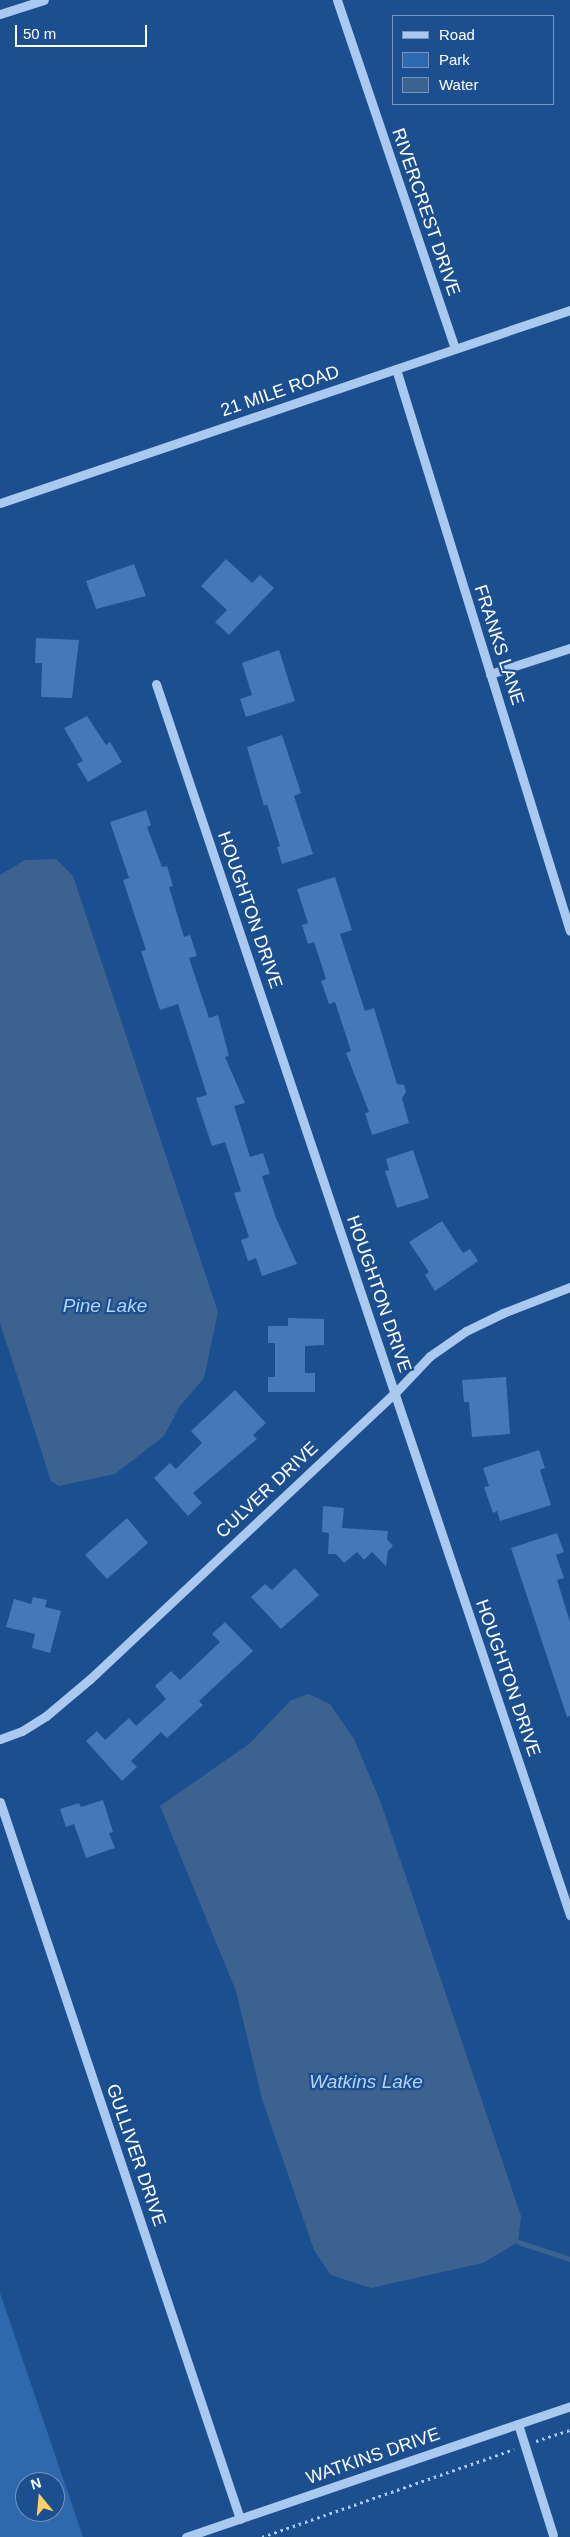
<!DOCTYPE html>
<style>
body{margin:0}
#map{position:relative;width:570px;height:2537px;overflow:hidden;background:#1b4f8f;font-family:Arial,sans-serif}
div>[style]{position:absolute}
.green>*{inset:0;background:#2e69ad}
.water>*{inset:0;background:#3c6290}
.stream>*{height:5px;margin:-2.5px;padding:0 2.5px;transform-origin:2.5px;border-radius:2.5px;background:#3c6290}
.building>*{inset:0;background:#4478b7}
.path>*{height:3px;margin-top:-1.5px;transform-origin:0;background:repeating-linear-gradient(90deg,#a9c9ee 0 2.5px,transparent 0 6.5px)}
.minor>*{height:9px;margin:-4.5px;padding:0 4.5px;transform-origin:4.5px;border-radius:4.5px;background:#a9c9ee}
span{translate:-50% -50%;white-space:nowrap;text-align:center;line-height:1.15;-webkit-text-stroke:4.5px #1b4f8f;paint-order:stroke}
.street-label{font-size:18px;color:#fff}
.water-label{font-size:19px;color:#b5d3f5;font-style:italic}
.legend{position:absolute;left:392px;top:15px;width:162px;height:90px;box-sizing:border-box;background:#1b4f8f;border:1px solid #7695bc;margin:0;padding:6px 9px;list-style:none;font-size:15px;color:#fff}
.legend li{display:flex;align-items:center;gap:10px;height:25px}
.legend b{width:25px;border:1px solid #7695bc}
.north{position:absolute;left:15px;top:2472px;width:50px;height:50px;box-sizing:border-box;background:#1b4f8f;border:1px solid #7695bc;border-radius:50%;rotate:343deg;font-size:14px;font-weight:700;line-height:20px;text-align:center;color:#fff}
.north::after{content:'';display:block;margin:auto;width:18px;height:22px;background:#ffd166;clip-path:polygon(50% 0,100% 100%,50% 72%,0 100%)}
.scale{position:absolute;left:15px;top:25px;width:132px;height:22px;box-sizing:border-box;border:2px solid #fff;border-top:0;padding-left:6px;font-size:15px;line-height:18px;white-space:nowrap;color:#fff;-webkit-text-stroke:4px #1b4f8f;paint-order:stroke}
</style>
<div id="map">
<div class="green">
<i style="clip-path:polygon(evenodd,0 2293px,83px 2537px,0 2537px,0 2293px,25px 2482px,55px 2482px,55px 2512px,25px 2512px,25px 2482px)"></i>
</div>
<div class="water">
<i style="clip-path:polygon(56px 859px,73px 876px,218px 1312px,204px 1378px,180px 1406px,164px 1436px,115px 1474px,59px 1486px,51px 1481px,0 1323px,0 875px,25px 860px)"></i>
<i style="clip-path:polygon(309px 1694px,330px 1704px,354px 1739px,381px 1803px,521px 2216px,518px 2242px,483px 2263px,371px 2288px,331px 2275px,314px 2250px,262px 2099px,236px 1991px,160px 1806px,249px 1744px,291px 1700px)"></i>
</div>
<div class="stream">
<i style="left:518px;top:2242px;width:55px;rotate:18.1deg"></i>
</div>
<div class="building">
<i style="clip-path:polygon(226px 559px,252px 583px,260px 575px,274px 588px,229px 635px,215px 622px,227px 610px,201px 586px)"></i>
<i style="clip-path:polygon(134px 564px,146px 596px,96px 609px,86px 581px)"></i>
<i style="clip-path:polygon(36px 638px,79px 640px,72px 698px,41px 697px,42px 663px,35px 663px)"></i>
<i style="clip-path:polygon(279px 650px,295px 701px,246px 717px,240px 699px,252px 695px,242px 663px)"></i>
<i style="clip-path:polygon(87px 716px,106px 745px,110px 742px,122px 762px,88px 782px,77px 764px,83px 761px,64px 728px)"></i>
<i style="clip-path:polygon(282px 735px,301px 793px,294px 796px,313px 854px,282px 864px,277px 847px,280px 846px,267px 804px,264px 806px,247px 747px)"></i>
<i style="clip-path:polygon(146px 810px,151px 825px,147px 827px,162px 867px,167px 866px,173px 886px,169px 887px,184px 937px,190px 935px,197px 956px,189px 958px,209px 1018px,218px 1015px,229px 1056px,225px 1057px,245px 1103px,234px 1106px,250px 1157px,263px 1153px,270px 1174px,262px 1176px,276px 1218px,297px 1264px,262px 1276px,256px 1258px,248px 1261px,241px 1240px,249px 1237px,234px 1193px,241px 1191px,225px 1142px,212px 1146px,196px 1098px,207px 1095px,178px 1004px,160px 1010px,141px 951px,146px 950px,123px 880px,129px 878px,110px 822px)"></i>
<i style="clip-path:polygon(335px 877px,352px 930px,340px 934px,365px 1011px,374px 1008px,397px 1084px,404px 1085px,406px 1092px,402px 1098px,409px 1123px,372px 1135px,365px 1113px,369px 1112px,346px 1053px,351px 1051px,335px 1002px,329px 1004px,321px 981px,326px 979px,314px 942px,308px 944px,302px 925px,308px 923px,297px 889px)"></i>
<i style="clip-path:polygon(413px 1150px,429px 1198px,397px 1208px,385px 1171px,389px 1170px,386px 1159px)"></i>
<i style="clip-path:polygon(442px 1221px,463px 1253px,470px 1249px,478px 1261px,435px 1291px,425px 1275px,429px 1272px,409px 1242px)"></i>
<i style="clip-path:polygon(288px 1318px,324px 1319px,324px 1345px,305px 1346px,305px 1373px,315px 1373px,315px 1392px,268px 1392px,268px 1377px,275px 1377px,275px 1343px,268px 1343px,268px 1326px,288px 1326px)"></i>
<i style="clip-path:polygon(506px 1377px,510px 1434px,472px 1437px,469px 1402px,464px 1402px,462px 1380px)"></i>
<i style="clip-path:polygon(235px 1390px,266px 1423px,253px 1435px,257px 1439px,193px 1493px,202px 1503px,188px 1516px,154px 1478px,170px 1463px,176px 1469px,202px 1443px,191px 1431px)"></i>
<i style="clip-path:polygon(539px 1450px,545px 1468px,540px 1470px,551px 1505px,500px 1521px,497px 1511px,493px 1513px,484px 1487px,489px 1486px,483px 1468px)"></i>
<i style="clip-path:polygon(323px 1506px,344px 1508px,342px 1528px,388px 1531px,387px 1539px,393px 1546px,388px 1551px,386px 1566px,372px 1552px,364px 1560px,357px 1552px,344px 1563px,336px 1554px,328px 1554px,329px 1533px,322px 1532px)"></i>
<i style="clip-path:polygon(127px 1518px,148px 1543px,107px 1579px,85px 1555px)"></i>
<i style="clip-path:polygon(557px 1533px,564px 1552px,556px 1555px,564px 1578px,557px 1580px,570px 1622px,570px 1716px,567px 1717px,511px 1548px)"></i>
<i style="clip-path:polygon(295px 1568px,319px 1595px,281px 1629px,251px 1597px,265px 1584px,272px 1590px)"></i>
<i style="clip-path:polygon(33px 1597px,47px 1600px,45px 1607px,61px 1611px,50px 1653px,32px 1648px,35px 1634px,6px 1627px,14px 1599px,31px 1604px)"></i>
<i style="clip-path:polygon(225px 1622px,253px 1651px,199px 1701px,203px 1705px,167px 1738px,161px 1732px,131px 1761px,137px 1767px,122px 1781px,86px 1741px,97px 1731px,105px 1740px,129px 1718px,136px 1726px,166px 1699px,155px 1686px,171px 1671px,180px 1680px,220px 1642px,212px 1634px)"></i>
<i style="clip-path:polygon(103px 1800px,113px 1832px,109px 1833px,115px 1848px,86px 1858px,74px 1824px,66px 1827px,60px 1809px,79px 1803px,81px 1807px)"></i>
</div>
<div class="path">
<i style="left:536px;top:2441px;width:36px;rotate:-18deg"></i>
<i style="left:262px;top:2537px;width:267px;rotate:-19.2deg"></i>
</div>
<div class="minor">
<i style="left:337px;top:0;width:368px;rotate:71.3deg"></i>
<i style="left:0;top:14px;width:46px;rotate:-17.7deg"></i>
<i style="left:396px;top:369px;width:588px;rotate:72.8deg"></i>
<i style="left:0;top:503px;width:602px;rotate:-18.71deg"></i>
<i style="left:490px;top:674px;width:84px;rotate:-18deg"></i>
<i style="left:156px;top:684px;width:1299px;rotate:71.41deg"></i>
<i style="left:0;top:1739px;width:23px;rotate:-20deg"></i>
<i style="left:22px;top:1731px;width:28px;rotate:-32deg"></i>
<i style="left:46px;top:1716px;width:57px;rotate:-40.1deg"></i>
<i style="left:90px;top:1679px;width:418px;rotate:-43.2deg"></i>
<i style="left:395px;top:1393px;width:51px;rotate:-46.6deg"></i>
<i style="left:430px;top:1356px;width:44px;rotate:-34.8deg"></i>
<i style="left:466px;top:1331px;width:41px;rotate:-25.9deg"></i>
<i style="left:503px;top:1313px;width:72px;rotate:-21.2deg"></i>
<i style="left:0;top:1802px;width:756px;rotate:71.49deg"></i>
<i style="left:518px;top:2424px;width:116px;rotate:72.5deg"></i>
<i style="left:186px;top:2537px;width:406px;rotate:-18.8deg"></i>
</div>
<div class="street-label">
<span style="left:426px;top:212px;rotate:71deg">RIVERCREST DRIVE</span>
<span style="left:280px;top:391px;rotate:-19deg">21 MILE ROAD</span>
<span style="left:499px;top:645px;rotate:72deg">FRANKS LANE</span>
<span style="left:250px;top:910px;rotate:71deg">HOUGHTON DRIVE</span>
<span style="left:379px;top:1294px;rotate:71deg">HOUGHTON DRIVE</span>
<span style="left:267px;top:1490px;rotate:-43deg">CULVER DRIVE</span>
<span style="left:508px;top:1678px;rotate:71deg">HOUGHTON DRIVE</span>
<span style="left:136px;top:2155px;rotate:71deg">GULLIVER DRIVE</span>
<span style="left:373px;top:2456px;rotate:-19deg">WATKINS DRIVE</span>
</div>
<div class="water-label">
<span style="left:105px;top:1306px">Pine Lake</span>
<span style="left:366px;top:2082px">Watkins Lake</span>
</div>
<ul class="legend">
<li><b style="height:6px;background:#a9c9ee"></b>Road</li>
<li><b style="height:14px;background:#2e69ad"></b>Park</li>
<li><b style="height:14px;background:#3c6290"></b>Water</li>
</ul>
<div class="north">N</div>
<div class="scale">50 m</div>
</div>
